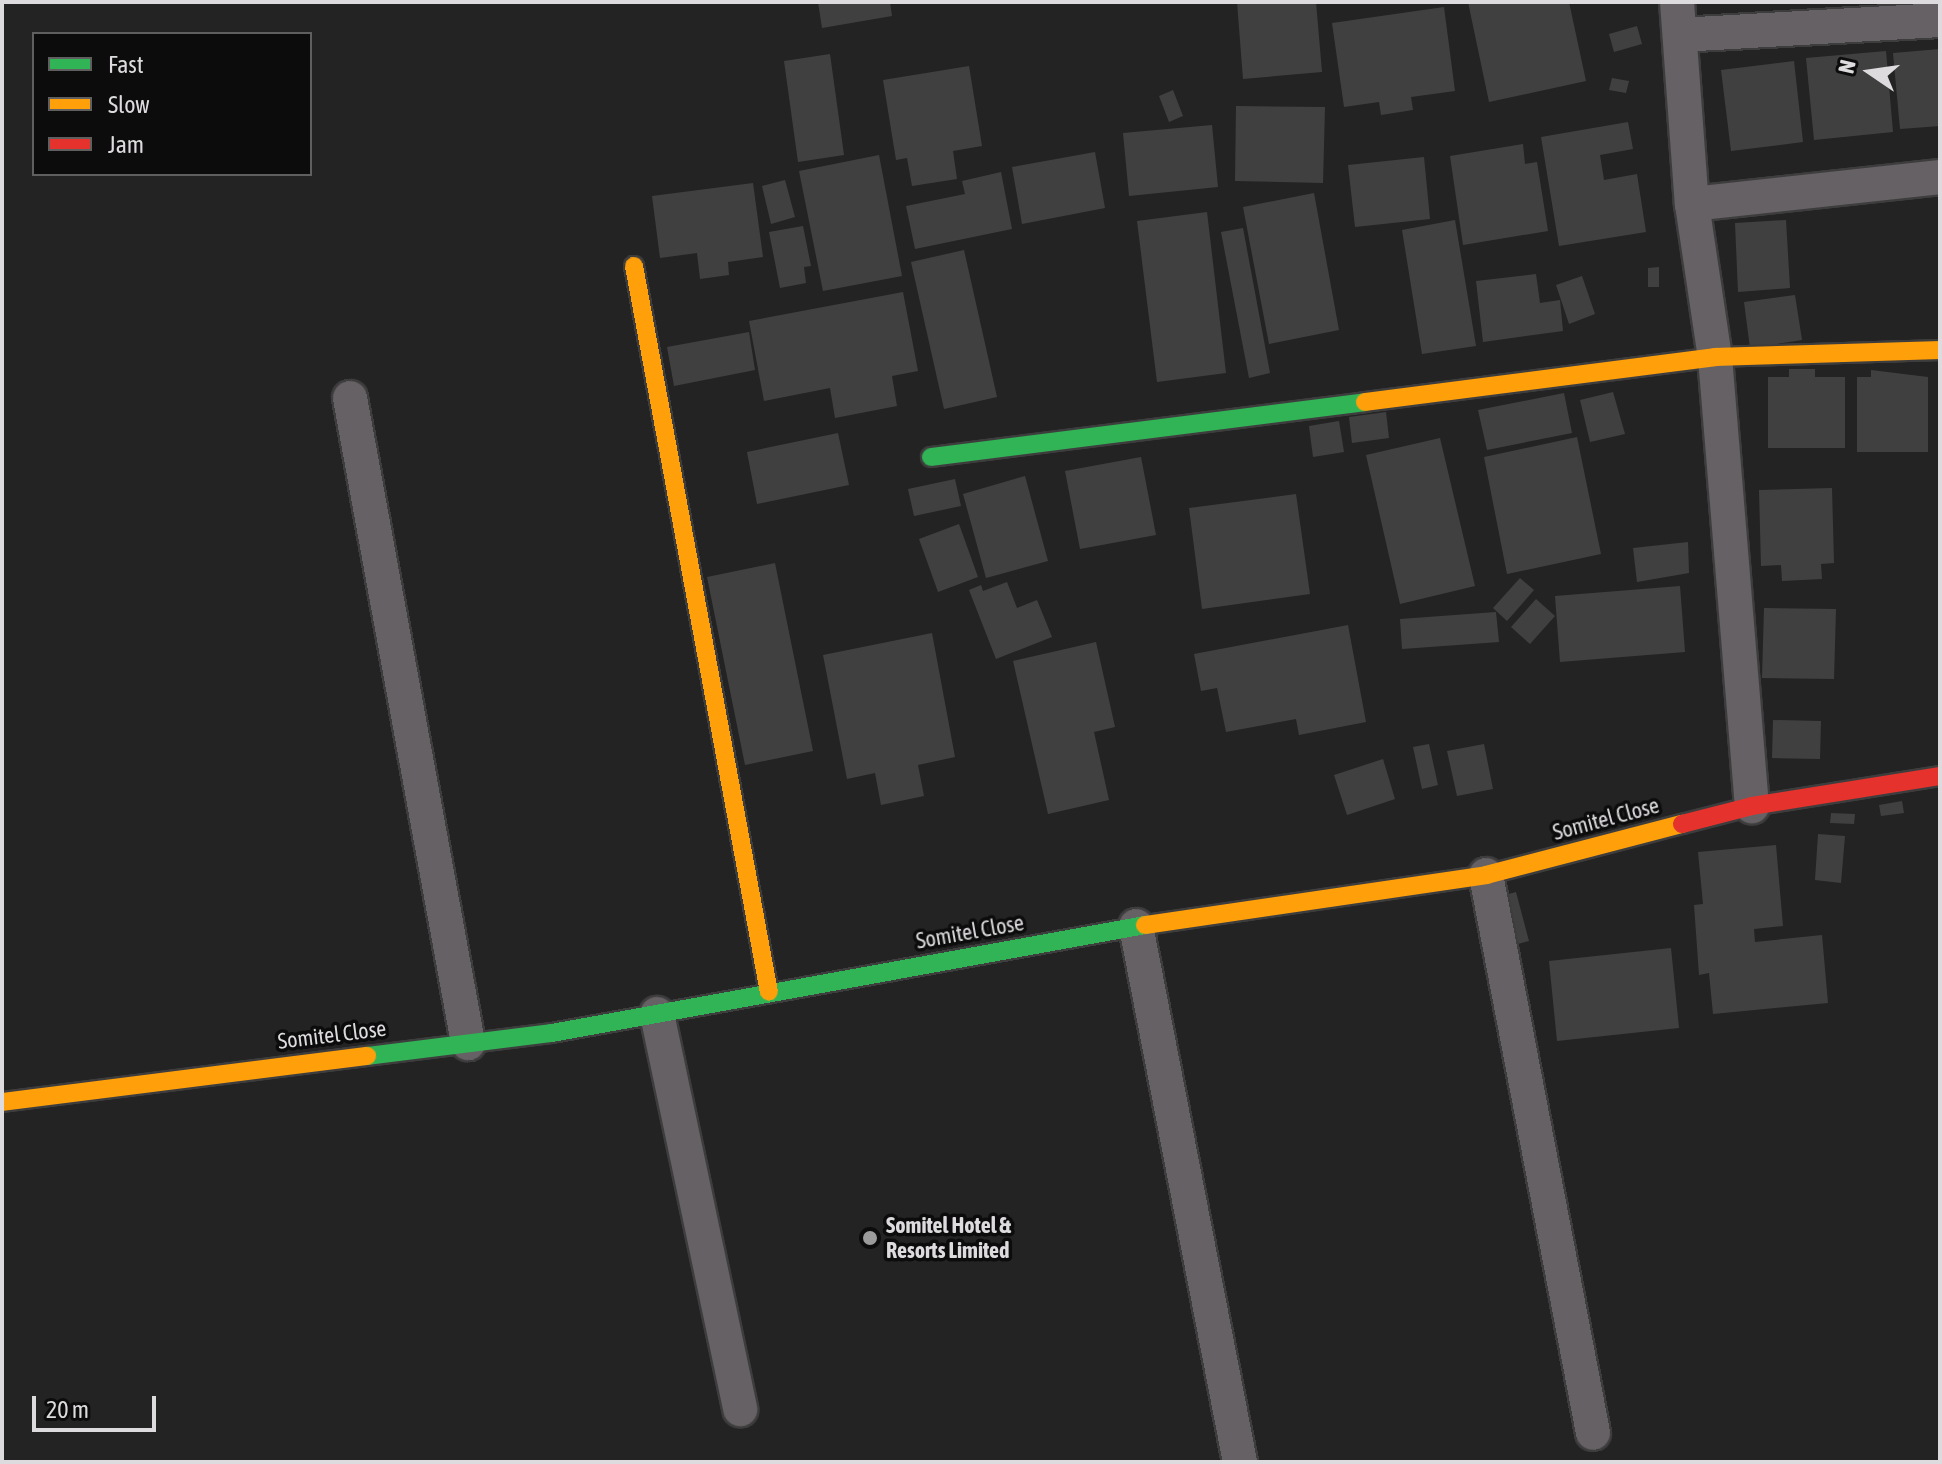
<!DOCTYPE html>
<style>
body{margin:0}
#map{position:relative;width:1942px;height:1464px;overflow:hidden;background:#242324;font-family:"Asap Condensed",sans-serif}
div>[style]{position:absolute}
.building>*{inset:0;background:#414041}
.roads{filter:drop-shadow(2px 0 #3e3d3e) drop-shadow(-2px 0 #3e3d3e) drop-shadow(0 2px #3e3d3e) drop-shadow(0 -2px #3e3d3e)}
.street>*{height:34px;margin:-17px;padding:0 17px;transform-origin:17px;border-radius:17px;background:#666164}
.fast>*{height:18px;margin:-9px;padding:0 9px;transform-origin:9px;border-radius:9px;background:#30b455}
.slow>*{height:18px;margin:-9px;padding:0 9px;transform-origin:9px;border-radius:9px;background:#ff9f0a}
.jam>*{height:18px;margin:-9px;padding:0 9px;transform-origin:9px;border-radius:9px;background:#e5322d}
.dots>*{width:22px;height:22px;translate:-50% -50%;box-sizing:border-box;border:4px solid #0d0c0d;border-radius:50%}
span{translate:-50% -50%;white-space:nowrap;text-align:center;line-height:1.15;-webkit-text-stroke:7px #0d0c0d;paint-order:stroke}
.street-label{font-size:22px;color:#dddbdd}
.poi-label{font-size:22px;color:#dddbdd;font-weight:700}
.left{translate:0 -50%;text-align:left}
.frame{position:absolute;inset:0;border:4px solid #dddbdd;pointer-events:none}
.legend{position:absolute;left:32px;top:32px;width:280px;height:144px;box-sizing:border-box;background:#0d0c0d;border:2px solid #605f60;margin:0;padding:10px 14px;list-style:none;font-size:24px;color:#dddbdd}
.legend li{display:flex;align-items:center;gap:16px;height:40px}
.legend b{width:40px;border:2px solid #605f60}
.north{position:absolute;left:1830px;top:32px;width:80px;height:80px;-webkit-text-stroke:6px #0d0c0d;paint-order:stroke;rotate:283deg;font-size:22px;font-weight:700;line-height:32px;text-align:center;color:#dddbdd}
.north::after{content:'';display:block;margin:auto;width:28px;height:36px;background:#dddbdd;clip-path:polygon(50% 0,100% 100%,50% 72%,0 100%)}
.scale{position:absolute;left:32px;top:1396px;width:124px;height:36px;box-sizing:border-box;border:4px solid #dddbdd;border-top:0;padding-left:10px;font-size:24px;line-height:28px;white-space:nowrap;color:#dddbdd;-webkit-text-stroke:6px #0d0c0d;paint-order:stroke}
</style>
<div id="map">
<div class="building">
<i style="clip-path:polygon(818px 2px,890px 2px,892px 16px,822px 28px)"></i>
<i style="clip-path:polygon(1237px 2px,1316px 2px,1322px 72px,1243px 79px)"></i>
<i style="clip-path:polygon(1468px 2px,1569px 2px,1586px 81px,1489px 102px)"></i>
<i style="clip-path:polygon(1444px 7px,1455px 91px,1411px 97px,1413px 110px,1381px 115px,1379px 102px,1344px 107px,1332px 23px)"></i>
<i style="clip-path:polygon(1637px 26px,1642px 44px,1614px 52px,1609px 34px)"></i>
<i style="clip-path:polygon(1940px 49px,1940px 126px,1900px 129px,1893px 53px)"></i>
<i style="clip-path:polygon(1886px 51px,1893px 132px,1814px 140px,1806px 58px)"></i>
<i style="clip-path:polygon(830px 54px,844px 155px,798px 162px,784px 61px)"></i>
<i style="clip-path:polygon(1794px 61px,1803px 142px,1731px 151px,1721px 70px)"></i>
<i style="clip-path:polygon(969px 66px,982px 146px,953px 151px,957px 179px,912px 186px,907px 158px,896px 160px,883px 80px)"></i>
<i style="clip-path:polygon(1612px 78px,1629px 81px,1626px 93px,1609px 90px)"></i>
<i style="clip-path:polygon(1173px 90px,1183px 116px,1169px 122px,1159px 96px)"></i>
<i style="clip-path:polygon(1236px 106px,1325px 107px,1323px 183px,1235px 181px)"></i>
<i style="clip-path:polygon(1628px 122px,1633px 149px,1600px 155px,1604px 180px,1637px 174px,1646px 232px,1559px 246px,1541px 137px)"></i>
<i style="clip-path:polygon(1212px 125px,1218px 187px,1129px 196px,1123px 133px)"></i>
<i style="clip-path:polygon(1523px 144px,1525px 164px,1537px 162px,1548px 231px,1463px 245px,1450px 156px)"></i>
<i style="clip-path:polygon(1095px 152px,1105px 208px,1022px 224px,1012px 167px)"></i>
<i style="clip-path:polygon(879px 155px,902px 276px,823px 291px,799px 171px)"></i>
<i style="clip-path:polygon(1424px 157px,1430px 219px,1355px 227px,1348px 165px)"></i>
<i style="clip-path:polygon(1001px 172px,1012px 229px,915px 249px,906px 206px,965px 194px,962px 181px)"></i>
<i style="clip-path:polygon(785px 180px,795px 217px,771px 224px,762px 186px)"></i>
<i style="clip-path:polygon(753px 183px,763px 257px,728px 262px,729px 275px,700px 279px,697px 253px,660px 258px,652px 196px)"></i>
<i style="clip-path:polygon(1314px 193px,1339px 330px,1269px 344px,1243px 207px)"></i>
<i style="clip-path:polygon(1207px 212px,1226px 373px,1157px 382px,1137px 221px)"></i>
<i style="clip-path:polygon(1455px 220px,1476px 346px,1422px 354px,1402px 230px)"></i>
<i style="clip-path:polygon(1786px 220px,1790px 288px,1738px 292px,1735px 223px)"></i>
<i style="clip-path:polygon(803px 226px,811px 266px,804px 267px,806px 283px,780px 288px,769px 232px)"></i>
<i style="clip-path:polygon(1243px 228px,1270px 373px,1249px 378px,1221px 232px)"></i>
<i style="clip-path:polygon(964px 250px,997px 397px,944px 409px,911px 262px)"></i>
<i style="clip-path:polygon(1659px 267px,1659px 287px,1648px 287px,1648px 268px)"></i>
<i style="clip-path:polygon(1536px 274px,1540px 303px,1560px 300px,1563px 331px,1483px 342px,1476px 281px)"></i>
<i style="clip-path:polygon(1582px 276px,1595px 314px,1569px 324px,1556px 285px)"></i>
<i style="clip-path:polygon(903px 292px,918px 371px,892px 376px,897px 406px,835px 418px,830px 388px,764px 401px,749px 321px)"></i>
<i style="clip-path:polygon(1795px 295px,1802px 340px,1750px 348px,1744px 302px)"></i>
<i style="clip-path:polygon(749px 332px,755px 370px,674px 386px,667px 347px)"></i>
<i style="clip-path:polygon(1789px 369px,1815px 369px,1815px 377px,1845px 377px,1845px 448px,1768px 448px,1768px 377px,1789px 377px)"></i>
<i style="clip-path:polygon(1871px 370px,1928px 377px,1928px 452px,1857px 452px,1857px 377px,1871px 377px)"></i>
<i style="clip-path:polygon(1613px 392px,1625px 434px,1590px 442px,1580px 400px)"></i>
<i style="clip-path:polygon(1564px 393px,1572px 433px,1487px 450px,1478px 410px)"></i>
<i style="clip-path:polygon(1386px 412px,1389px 438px,1352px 443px,1349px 417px)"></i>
<i style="clip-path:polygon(1339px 421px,1344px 452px,1313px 457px,1309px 426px)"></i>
<i style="clip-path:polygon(838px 433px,849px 485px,757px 504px,747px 452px)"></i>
<i style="clip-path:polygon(1577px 437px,1601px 554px,1507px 574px,1484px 457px)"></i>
<i style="clip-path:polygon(1440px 438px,1475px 586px,1400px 604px,1366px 455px)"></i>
<i style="clip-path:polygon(1141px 457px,1156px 535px,1080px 549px,1065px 471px)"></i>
<i style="clip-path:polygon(1025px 476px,1048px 561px,986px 578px,963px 494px)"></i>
<i style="clip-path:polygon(955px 479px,961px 506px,914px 516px,908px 489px)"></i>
<i style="clip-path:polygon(1832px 488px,1834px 563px,1821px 564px,1822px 579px,1782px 581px,1781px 565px,1761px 566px,1759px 490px)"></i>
<i style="clip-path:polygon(1296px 494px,1310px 594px,1202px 609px,1189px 508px)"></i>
<i style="clip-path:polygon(959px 524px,978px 577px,938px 592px,919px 539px)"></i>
<i style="clip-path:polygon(1688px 542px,1689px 573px,1637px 582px,1633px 548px)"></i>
<i style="clip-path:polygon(775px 563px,813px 751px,745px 765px,707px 577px)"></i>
<i style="clip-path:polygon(1520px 578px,1534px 590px,1507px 621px,1493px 608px)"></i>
<i style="clip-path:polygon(1007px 582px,1017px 608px,1037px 600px,1052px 637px,996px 659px,969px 590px,981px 585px,983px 591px)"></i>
<i style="clip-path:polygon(1680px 586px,1685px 652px,1560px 662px,1555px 596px)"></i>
<i style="clip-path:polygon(1536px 599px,1555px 616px,1530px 644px,1511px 627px)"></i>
<i style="clip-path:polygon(1764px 608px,1836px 609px,1834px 679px,1762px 678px)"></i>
<i style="clip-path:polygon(1496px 612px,1499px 642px,1402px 649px,1400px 619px)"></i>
<i style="clip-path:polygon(1348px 625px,1366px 722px,1299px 735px,1296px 719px,1226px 732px,1217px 688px,1201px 691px,1194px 654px)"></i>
<i style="clip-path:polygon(932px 633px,955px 757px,918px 765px,924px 796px,881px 805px,875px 773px,847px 779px,823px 655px)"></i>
<i style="clip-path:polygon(1096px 642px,1115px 727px,1094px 732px,1109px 800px,1048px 814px,1013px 661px)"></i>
<i style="clip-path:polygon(1773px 720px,1821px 721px,1820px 759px,1772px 758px)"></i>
<i style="clip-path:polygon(1429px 744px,1438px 785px,1422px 789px,1413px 747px)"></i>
<i style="clip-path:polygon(1484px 744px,1493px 789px,1457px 796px,1447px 751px)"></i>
<i style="clip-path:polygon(1383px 759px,1395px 799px,1347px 815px,1334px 775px)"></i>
<i style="clip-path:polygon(1902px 801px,1904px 813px,1881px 816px,1879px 805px)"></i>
<i style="clip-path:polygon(1831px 813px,1855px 814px,1854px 824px,1830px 823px)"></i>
<i style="clip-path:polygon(1818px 834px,1845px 836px,1841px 883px,1815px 880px)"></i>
<i style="clip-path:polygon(1776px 845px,1783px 926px,1754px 929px,1755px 942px,1822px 935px,1828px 1003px,1713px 1014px,1709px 973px,1699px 975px,1694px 905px,1703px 904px,1698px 852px)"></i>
<i style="clip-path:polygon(1516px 892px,1529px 941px,1507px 947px,1494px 898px)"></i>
<i style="clip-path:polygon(1671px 948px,1679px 1028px,1557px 1041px,1549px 961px)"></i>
</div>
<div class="roads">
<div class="street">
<i style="left:1677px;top:2px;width:203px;rotate:85.8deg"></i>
<i style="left:1692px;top:204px;width:155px;rotate:81.5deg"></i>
<i style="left:1715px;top:357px;width:451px;rotate:85.3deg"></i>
<i style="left:1680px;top:35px;width:260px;rotate:-3.3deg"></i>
<i style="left:1692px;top:204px;width:249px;rotate:-6.2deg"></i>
<i style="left:350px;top:398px;width:656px;rotate:79.63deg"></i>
<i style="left:1486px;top:875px;width:568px;rotate:79.14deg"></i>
<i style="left:1136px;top:926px;width:546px;rotate:79.02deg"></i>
<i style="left:657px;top:1014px;width:404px;rotate:78.1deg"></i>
</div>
<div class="fast">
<i style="left:931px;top:457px;width:437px;rotate:-7.2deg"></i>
<i style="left:367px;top:1056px;width:186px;rotate:-7.1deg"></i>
<i style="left:552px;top:1033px;width:603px;rotate:-10.32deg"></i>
</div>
<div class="slow">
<i style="left:634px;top:266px;width:738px;rotate:79.47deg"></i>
<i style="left:1365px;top:402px;width:353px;rotate:-7.3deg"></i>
<i style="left:1715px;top:357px;width:225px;rotate:-1.8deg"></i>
<i style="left:1145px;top:925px;width:345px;rotate:-8.3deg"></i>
<i style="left:1486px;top:875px;width:203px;rotate:-14.6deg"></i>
<i style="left:2px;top:1102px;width:368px;rotate:-7.2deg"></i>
</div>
<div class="jam">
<i style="left:1682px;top:824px;width:72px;rotate:-14.4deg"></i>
<i style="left:1752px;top:806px;width:190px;rotate:-9.1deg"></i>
</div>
</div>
<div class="dots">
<i style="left:870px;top:1238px;background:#9c9b9c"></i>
</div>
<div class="street-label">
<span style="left:1606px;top:819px;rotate:-15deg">Somitel Close</span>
<span style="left:970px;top:932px;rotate:-10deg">Somitel Close</span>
<span style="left:332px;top:1035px;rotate:-7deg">Somitel Close</span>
</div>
<div class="poi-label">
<span class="left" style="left:886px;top:1238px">Somitel Hotel &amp;<br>Resorts Limited</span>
</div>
<div class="frame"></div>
<ul class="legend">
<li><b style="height:10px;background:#30b455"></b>Fast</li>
<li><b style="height:10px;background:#ff9f0a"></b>Slow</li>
<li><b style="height:10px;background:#e5322d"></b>Jam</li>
</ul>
<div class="north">N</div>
<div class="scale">20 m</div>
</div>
